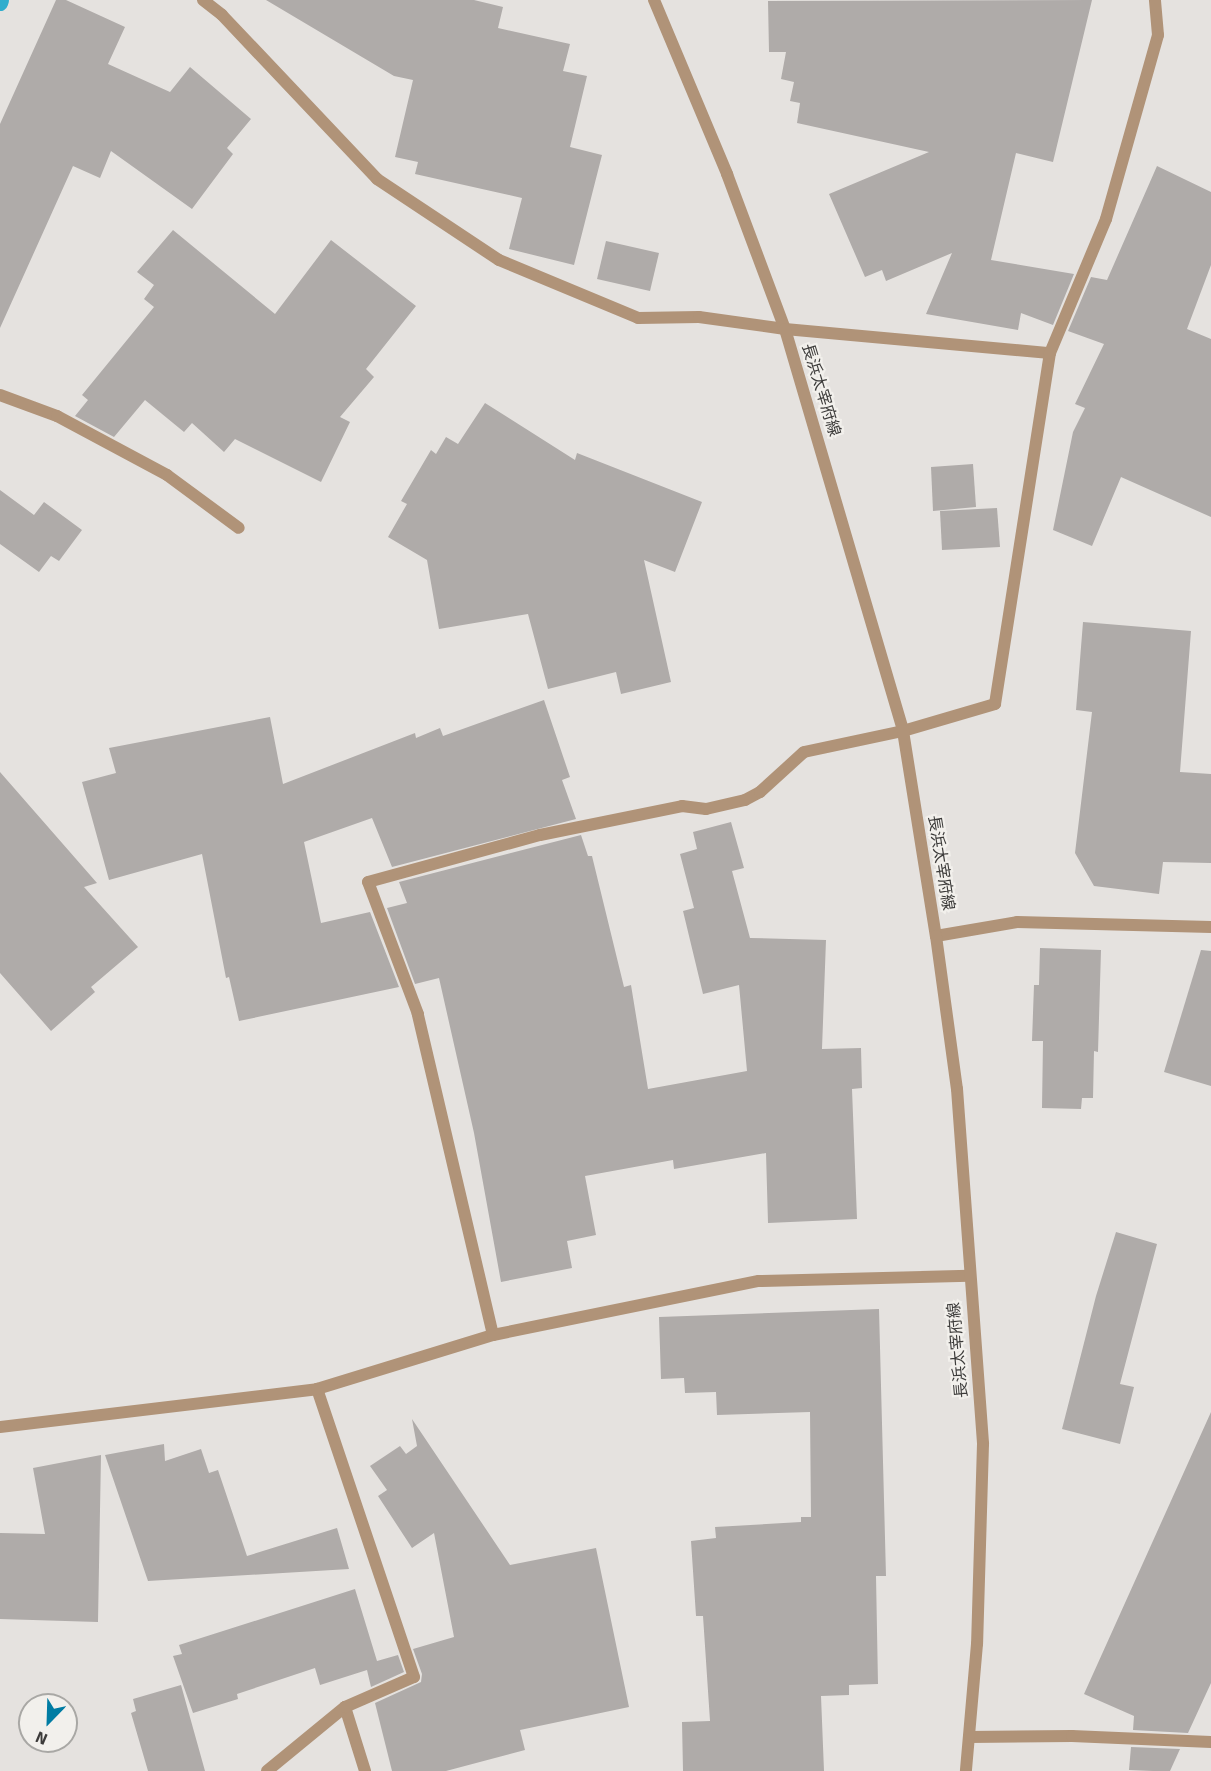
<!DOCTYPE html>
<meta charset="utf-8">
<style>
body{margin:0}
#map{position:relative;width:1211px;height:1771px;overflow:hidden;background:#e5e2df;font-family:Signika,"Noto Sans JP",sans-serif}
div>[style]{position:absolute}
.stream>*{height:15px;margin:-7.5px;padding:0 7.5px;transform-origin:7.5px;border-radius:7.5px;background:#2fadcd}
.building>*{inset:0;background:#afaba9}
.service>*{height:12px;margin:-6px;padding:0 6px;transform-origin:6px;border-radius:6px;background:#b09378}
.minor>*{height:12px;margin:-6px;padding:0 6px;transform-origin:6px;border-radius:6px;background:#b09378}
.tertiary>*{height:12px;margin:-6px;padding:0 6px;transform-origin:6px;border-radius:6px;background:#b09378}
span{translate:-50% -50%;white-space:nowrap;text-align:center;line-height:1.15;-webkit-text-stroke:4.5px #f2f0ec;paint-order:stroke}
.street-label{font-size:16px;color:#3c3b3a}
.north{position:absolute;left:18px;top:1693px;width:60px;height:60px;box-sizing:border-box;background:#f2f0ec;border:2px solid #a9a8a5;border-radius:50%;rotate:203deg;font-size:16px;font-weight:700;line-height:24px;text-align:center;color:#3c3b3a}
.north::after{content:'';display:block;margin:auto;width:21px;height:27px;background:#007ca3;clip-path:polygon(50% 0,100% 100%,50% 72%,0 100%)}
</style>
<div id="map">
<div class="stream">
<i style="left:0;top:3px;width:3px;rotate:-72deg"></i>
</div>
<div class="building">
<i style="clip-path:polygon(56px 0,66px 0,125px 27px,108px 64px,170px 92px,190px 67px,251px 119px,227px 148px,233px 154px,192px 209px,111px 151px,100px 178px,73px 166px,0 328px,0 124px)"></i>
<i style="clip-path:polygon(266px 0,474px 0,503px 7px,498px 28px,570px 44px,563px 71px,587px 76px,570px 147px,602px 155px,574px 265px,509px 249px,522px 198px,415px 174px,418px 162px,395px 157px,413px 80px,394px 76px)"></i>
<i style="clip-path:polygon(1092px 0,1053px 162px,1016px 153px,991px 260px,1074px 274px,1053px 325px,1021px 313px,1018px 330px,926px 314px,952px 253px,886px 281px,882px 270px,865px 277px,829px 194px,929px 152px,797px 123px,800px 103px,790px 101px,794px 82px,781px 79px,786px 52px,769px 52px,768px 1px)"></i>
<i style="clip-path:polygon(1157px 166px,1211px 192px,1211px 265px,1187px 329px,1211px 339px,1211px 517px,1121px 477px,1092px 546px,1053px 530px,1073px 432px,1085px 408px,1075px 404px,1104px 344px,1068px 331px,1091px 277px,1107px 280px)"></i>
<i style="clip-path:polygon(173px 230px,275px 314px,331px 240px,416px 306px,366px 369px,374px 377px,340px 417px,350px 422px,321px 482px,235px 439px,224px 452px,192px 423px,184px 432px,145px 400px,114px 437px,75px 416px,88px 400px,82px 395px,154px 307px,144px 299px,154px 285px,137px 272px)"></i>
<i style="clip-path:polygon(606px 241px,659px 253px,650px 291px,597px 279px)"></i>
<i style="clip-path:polygon(485px 403px,575px 460px,577px 453px,702px 502px,675px 572px,644px 560px,671px 682px,621px 694px,616px 672px,548px 689px,528px 614px,439px 629px,427px 560px,388px 537px,407px 504px,401px 501px,431px 450px,436px 454px,446px 437px,458px 444px)"></i>
<i style="clip-path:polygon(973px 464px,976px 507px,933px 511px,931px 467px)"></i>
<i style="clip-path:polygon(0 490px,34px 515px,44px 502px,82px 530px,59px 561px,51px 556px,39px 572px,0 544px)"></i>
<i style="clip-path:polygon(997px 508px,1000px 547px,942px 550px,940px 511px)"></i>
<i style="clip-path:polygon(1083px 622px,1191px 631px,1180px 772px,1211px 774px,1211px 863px,1163px 862px,1159px 894px,1094px 886px,1075px 853px,1092px 712px,1076px 710px)"></i>
<i style="clip-path:polygon(544px 700px,570px 777px,562px 780px,576px 819px,392px 867px,372px 818px,304px 842px,321px 923px,370px 912px,399px 987px,239px 1021px,229px 977px,226px 978px,202px 854px,109px 880px,82px 782px,116px 773px,109px 748px,270px 717px,283px 784px,415px 733px,416px 738px,440px 728px,443px 736px)"></i>
<i style="clip-path:polygon(0 772px,97px 883px,84px 887px,138px 947px,91px 987px,95px 992px,51px 1031px,0 973px)"></i>
<i style="clip-path:polygon(731px 822px,744px 868px,732px 871px,750px 938px,826px 940px,822px 1049px,861px 1048px,862px 1088px,852px 1089px,857px 1219px,768px 1223px,766px 1153px,674px 1169px,673px 1160px,585px 1176px,596px 1235px,567px 1241px,572px 1268px,501px 1282px,474px 1133px,439px 978px,415px 984px,387px 908px,407px 903px,399px 882px,581px 835px,588px 856px,592px 856px,624px 987px,631px 985px,648px 1089px,747px 1071px,739px 985px,703px 994px,683px 911px,694px 908px,680px 854px,697px 849px,693px 832px)"></i>
<i style="clip-path:polygon(1040px 948px,1101px 950px,1098px 1052px,1094px 1051px,1093px 1098px,1082px 1098px,1081px 1109px,1042px 1108px,1043px 1041px,1032px 1041px,1034px 985px,1039px 985px)"></i>
<i style="clip-path:polygon(1201px 950px,1211px 951px,1211px 1086px,1164px 1072px)"></i>
<i style="clip-path:polygon(1116px 1232px,1157px 1244px,1120px 1384px,1134px 1387px,1120px 1444px,1062px 1429px,1096px 1296px)"></i>
<i style="clip-path:polygon(879px 1309px,886px 1576px,876px 1576px,878px 1684px,849px 1685px,849px 1695px,821px 1696px,824px 1771px,683px 1771px,682px 1722px,710px 1721px,703px 1616px,696px 1616px,691px 1541px,716px 1538px,715px 1527px,801px 1522px,801px 1517px,811px 1517px,810px 1412px,717px 1415px,716px 1392px,685px 1393px,684px 1378px,661px 1379px,659px 1317px)"></i>
<i style="clip-path:polygon(1211px 1412px,1211px 1683px,1188px 1733px,1133px 1730px,1134px 1716px,1084px 1694px)"></i>
<i style="clip-path:polygon(412px 1419px,510px 1565px,596px 1548px,629px 1707px,520px 1730px,525px 1750px,446px 1771px,392px 1771px,375px 1703px,421px 1682px,422px 1674px,413px 1649px,454px 1637px,434px 1533px,412px 1548px,378px 1496px,387px 1490px,370px 1466px,400px 1446px,406px 1454px,417px 1446px)"></i>
<i style="clip-path:polygon(164px 1444px,165px 1461px,201px 1449px,209px 1473px,218px 1470px,247px 1556px,337px 1528px,349px 1569px,148px 1581px,105px 1455px)"></i>
<i style="clip-path:polygon(101px 1455px,98px 1622px,0 1619px,0 1533px,45px 1534px,33px 1468px)"></i>
<i style="clip-path:polygon(355px 1589px,377px 1661px,398px 1655px,404px 1672px,371px 1687px,367px 1670px,320px 1685px,315px 1668px,237px 1694px,238px 1699px,193px 1713px,173px 1656px,182px 1654px,179px 1645px)"></i>
<i style="clip-path:polygon(181px 1685px,205px 1771px,148px 1771px,131px 1713px,136px 1711px,133px 1699px)"></i>
<i style="clip-path:polygon(1131px 1747px,1180px 1749px,1170px 1771px,1153px 1771px,1129px 1770px)"></i>
</div>
<div class="service">
<i style="left:493px;top:1335px;width:330px;rotate:-103.2deg"></i>
<i style="left:418px;top:1014px;width:141px;rotate:-110.7deg"></i>
<i style="left:368px;top:882px;width:178px;rotate:-15.3deg"></i>
<i style="left:540px;top:835px;width:145px;rotate:-11.5deg"></i>
<i style="left:682px;top:806px;width:24px;rotate:7deg"></i>
<i style="left:706px;top:809px;width:40px;rotate:-13deg"></i>
<i style="left:745px;top:800px;width:17px;rotate:-28deg"></i>
<i style="left:760px;top:792px;width:59px;rotate:-42.3deg"></i>
<i style="left:804px;top:752px;width:101px;rotate:-12deg"></i>
<i style="left:345px;top:1707px;width:67px;rotate:72.6deg"></i>
<i style="left:267px;top:1771px;width:101px;rotate:-39.4deg"></i>
<i style="left:345px;top:1707px;width:75px;rotate:-23.5deg"></i>
<i style="left:414px;top:1677px;width:304px;rotate:-108.6deg"></i>
</div>
<div class="minor">
<i style="left:203px;top:0;width:24px;rotate:38deg"></i>
<i style="left:222px;top:15px;width:226px;rotate:46.6deg"></i>
<i style="left:377px;top:179px;width:146px;rotate:33.6deg"></i>
<i style="left:499px;top:260px;width:151px;rotate:22.6deg"></i>
<i style="left:638px;top:318px;width:61px;rotate:-0.9deg"></i>
<i style="left:699px;top:317px;width:87px;rotate:7.9deg"></i>
<i style="left:785px;top:329px;width:266px;rotate:5.2deg"></i>
<i style="left:0;top:395px;width:61px;rotate:20.2deg"></i>
<i style="left:57px;top:416px;width:125px;rotate:28.2deg"></i>
<i style="left:167px;top:475px;width:89px;rotate:36.4deg"></i>
<i style="left:903px;top:731px;width:96px;rotate:-16.4deg"></i>
<i style="left:995px;top:704px;width:355px;rotate:-81.1deg"></i>
<i style="left:1050px;top:353px;width:145px;rotate:-67.3deg"></i>
<i style="left:1106px;top:219px;width:191px;rotate:-74.2deg"></i>
<i style="left:1158px;top:35px;width:35px;rotate:-95deg"></i>
<i style="left:936px;top:936px;width:82px;rotate:-9.8deg"></i>
<i style="left:1017px;top:922px;width:194px;rotate:1.5deg"></i>
<i style="left:0;top:1427px;width:319px;rotate:-6.8deg"></i>
<i style="left:317px;top:1389px;width:184px;rotate:-17.1deg"></i>
<i style="left:493px;top:1335px;width:271px;rotate:-11.5deg"></i>
<i style="left:759px;top:1281px;width:210px;rotate:-1.4deg"></i>
<i style="left:969px;top:1737px;width:103px;rotate:-0.6deg"></i>
<i style="left:1072px;top:1736px;width:139px;rotate:2.5deg"></i>
</div>
<div class="tertiary">
<i style="left:654px;top:0;width:189px;rotate:67.2deg"></i>
<i style="left:727px;top:174px;width:165px;rotate:69.5deg"></i>
<i style="left:785px;top:329px;width:419px;rotate:73.6deg"></i>
<i style="left:903px;top:731px;width:208px;rotate:80.9deg"></i>
<i style="left:936px;top:936px;width:154px;rotate:82.2deg"></i>
<i style="left:957px;top:1089px;width:356px;rotate:85.8deg"></i>
<i style="left:983px;top:1444px;width:200px;rotate:91.7deg"></i>
<i style="left:977px;top:1644px;width:127px;rotate:95deg"></i>
</div>
<div class="street-label">
<span style="left:821px;top:390px;rotate:73deg">長浜太宰府線</span>
<span style="left:941px;top:863px;rotate:81deg">長浜太宰府線</span>
<span style="left:958px;top:1350px;rotate:-95deg">長浜太宰府線</span>
</div>
<div class="north">N</div>
</div>
